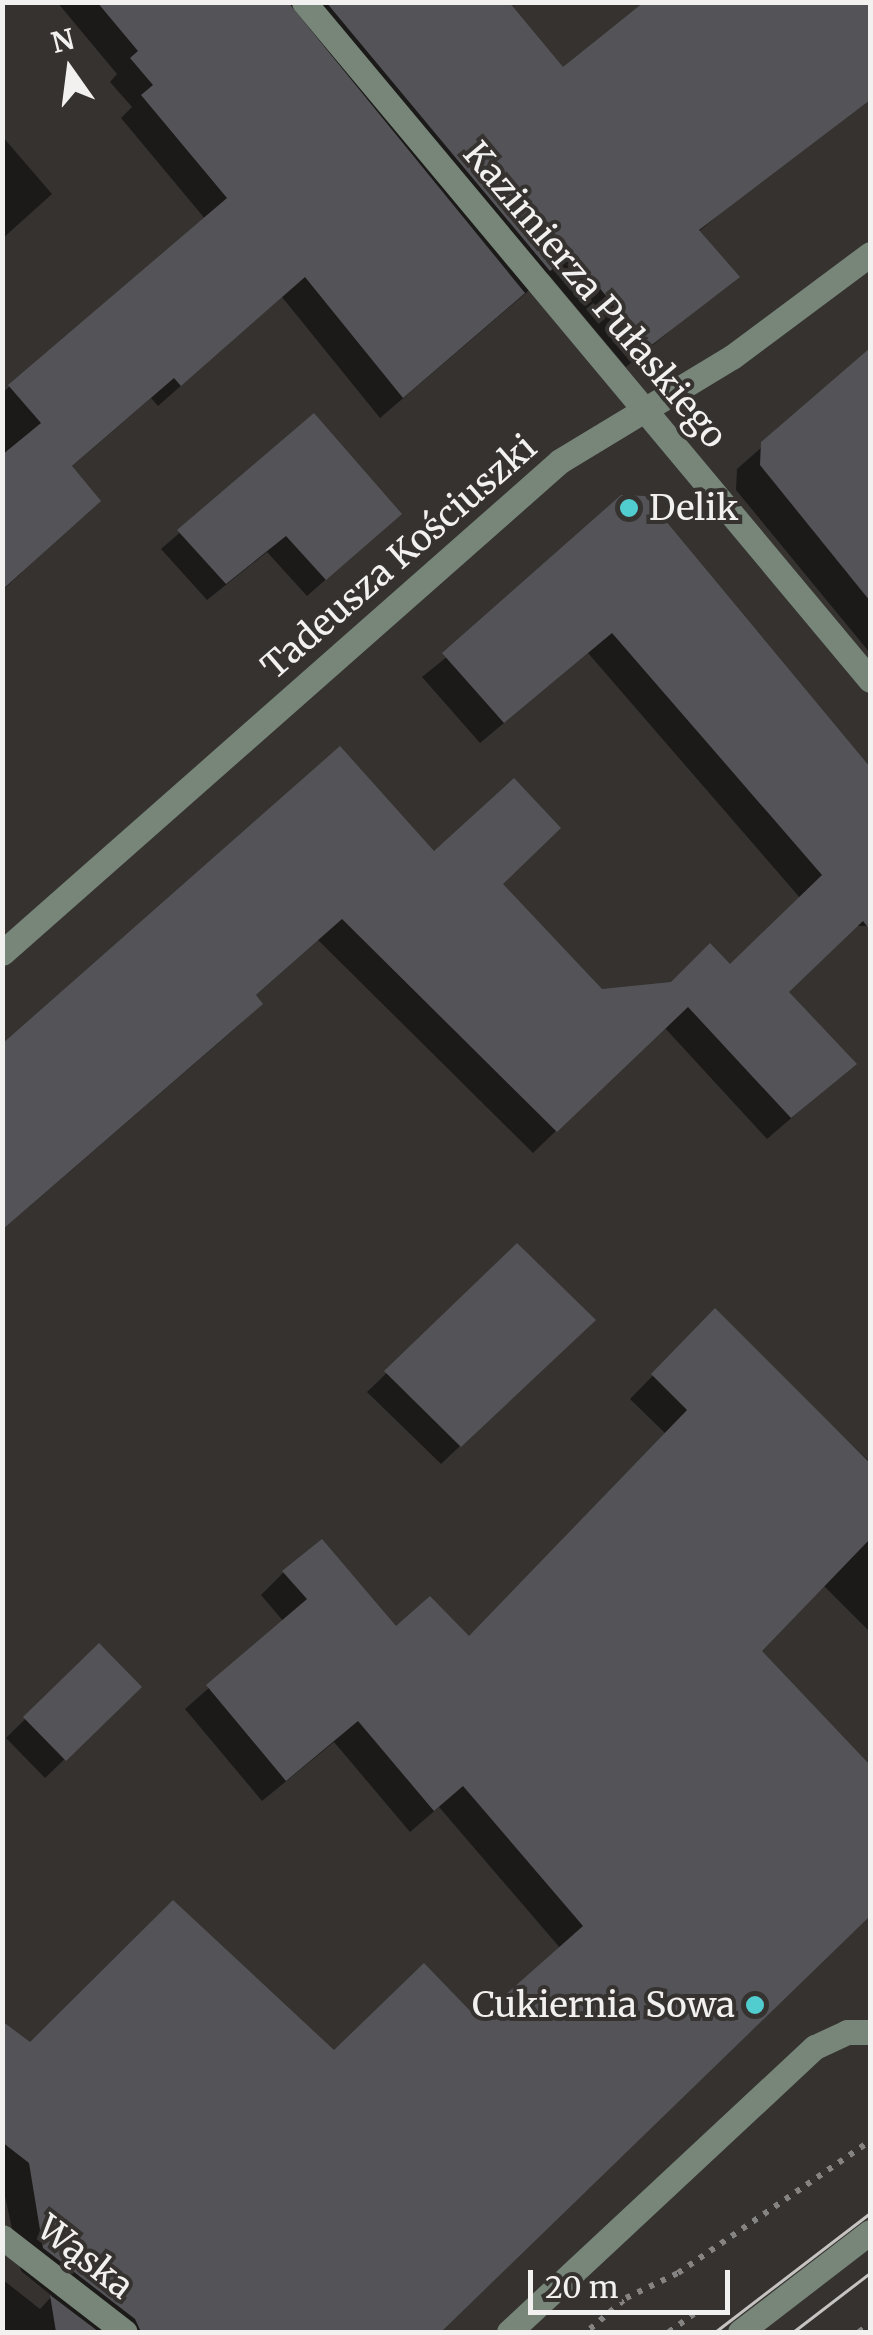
<!DOCTYPE html>
<meta charset="utf-8">
<style>
body{margin:0}
#map{position:relative;width:873px;height:2335px;overflow:hidden;background:#353230;font-family:Merriweather,serif}
div>[style]{position:absolute}
.shadow>*{inset:0;background:#0007}
.building>*{inset:0;background:#545458}
.path>*{height:6px;margin-top:-3px;transform-origin:0;background:repeating-linear-gradient(90deg,#868482 0 5px,transparent 0 13px)}
.minor>*{height:25px;margin:-12.5px;padding:0 12.5px;transform-origin:12.5px;border-radius:12.5px;background:#778679}
.tram>*{height:2.5px;margin:-1.25px;padding:0 1.25px;transform-origin:1.25px;border-radius:1.25px;background:#c6c4c3}
.dots>*{width:28px;height:28px;translate:-50% -50%;box-sizing:border-box;border:5px solid #353230;border-radius:50%}
span{translate:-50% -50%;white-space:nowrap;text-align:center;line-height:1.15;-webkit-text-stroke:8px #353230;paint-order:stroke}
.street-label{font-size:35px;color:#f3f1f0}
.poi-label{font-size:35px;color:#f3f1f0}
.left{translate:0 -50%;text-align:left}
.right{translate:-100% -50%;text-align:right}
.frame{position:absolute;inset:0;border:5px solid #f3f1f0;pointer-events:none}
.north{position:absolute;left:20px;top:20px;width:100px;height:100px;-webkit-text-stroke:8px #353230;paint-order:stroke;rotate:346deg;font-size:28px;font-weight:700;line-height:40px;text-align:center;color:#f3f1f0}
.north::after{content:'';display:block;margin:auto;width:35px;height:45px;background:#f3f1f0;clip-path:polygon(50% 0,100% 100%,50% 72%,0 100%)}
.scale{position:absolute;left:528px;top:2270px;width:202px;height:45px;box-sizing:border-box;border:5px solid #f3f1f0;border-top:0;padding-left:12px;font-size:30px;line-height:35px;white-space:nowrap;color:#f3f1f0;-webkit-text-stroke:8px #353230;paint-order:stroke}
</style>
<div id="map">
<div class="shadow">
<i style="clip-path:polygon(57px 2px,506px 2px,563px 70px,648px 2px,870px 2px,870px 90px,698px 232px,736px 277px,626px 367px,548px 274px,380px 418px,282px 297px,158px 406px,151px 398px,70px 468px,75px 523px,2px 591px,2px 393px,206px 220px,121px 118px,132px 107px,110px 82px,117px 74px)"></i>
<i style="clip-path:polygon(2px 136px,52px 194px,2px 239px)"></i>
<i style="clip-path:polygon(870px 352px,870px 653px,736px 490px,737px 469px)"></i>
<i style="clip-path:polygon(314px 416px,381px 531px,307px 596px,267px 552px,207px 600px,161px 549px)"></i>
<i style="clip-path:polygon(643px 499px,870px 770px,870px 926px,856px 926px,786px 993px,854px 1064px,767px 1139px,664px 1027px,533px 1153px,318px 940px,254px 997px,260px 1004px,238px 1026px,2px 1230px,2px 1049px,433px 854px,500px 884px,602px 992px,672px 984px,730px 968px,801px 899px,588px 653px,480px 743px,422px 677px)"></i>
<i style="clip-path:polygon(517px 1247px,573px 1339px,441px 1464px,367px 1392px)"></i>
<i style="clip-path:polygon(715px 1312px,870px 1462px,870px 1632px,823px 1585px,759px 1651px,870px 1766px,870px 1914px,439px 2332px,2px 2332px,2px 2279px,40px 2309px,52px 2296px,21px 2271px,2px 2182px,2px 2024px,30px 2045px,334px 2054px,477px 2023px,561px 1949px,439px 1807px,410px 1832px,334px 1742px,262px 1801px,185px 1709px,284px 1622px,261px 1595px,284px 1572px,395px 1629px,469px 1639px,667px 1435px,630px 1399px)"></i>
<i style="clip-path:polygon(99px 1646px,139px 1687px,45px 1778px,6px 1738px)"></i>
</div>
<div class="building">
<i style="clip-path:polygon(97px 2px,288px 2px,525px 293px,403px 398px,305px 277px,181px 386px,174px 378px,72px 466px,101px 501px,2px 590px,2px 455px,41px 423px,8px 385px,227px 198px,141px 95px,153px 85px,130px 58px,138px 51px)"></i>
<i style="clip-path:polygon(326px 2px,509px 2px,563px 67px,644px 2px,870px 2px,870px 100px,699px 230px,740px 277px,649px 347px,571px 254px,550px 271px)"></i>
<i style="clip-path:polygon(870px 348px,870px 601px,760px 465px,761px 442px)"></i>
<i style="clip-path:polygon(314px 413px,402px 514px,326px 580px,286px 536px,226px 584px,177px 530px)"></i>
<i style="clip-path:polygon(621px 495px,645px 496px,870px 767px,870px 930px,863px 921px,789px 992px,857px 1064px,791px 1118px,688px 1007px,557px 1132px,342px 919px,256px 995px,263px 1004px,2px 1230px,2px 1044px,340px 746px,434px 851px,514px 778px,561px 828px,503px 884px,602px 989px,671px 982px,710px 943px,730px 964px,822px 875px,612px 633px,504px 723px,442px 653px)"></i>
<i style="clip-path:polygon(517px 1243px,596px 1320px,461px 1447px,384px 1371px)"></i>
<i style="clip-path:polygon(715px 1308px,870px 1463px,870px 1539px,762px 1651px,870px 1765px,870px 1916px,441px 2332px,141px 2332px,135px 2319px,43px 2248px,29px 2163px,2px 2142px,2px 2021px,30px 2042px,173px 1900px,334px 2050px,424px 1963px,478px 2019px,583px 1926px,463px 1786px,434px 1811px,358px 1721px,286px 1781px,206px 1685px,307px 1599px,282px 1571px,322px 1539px,396px 1626px,430px 1596px,469px 1636px,687px 1410px,651px 1374px)"></i>
<i style="clip-path:polygon(99px 1643px,142px 1687px,66px 1761px,23px 1717px)"></i>
<i style="clip-path:polygon(50px 2295px,99px 2332px,56px 2332px)"></i>
</div>
<div class="path">
<i style="left:590px;top:2329px;width:48px;rotate:-40.7deg"></i>
<i style="left:626px;top:2298px;width:58px;rotate:-25.7deg"></i>
<i style="left:678px;top:2273px;width:233px;rotate:-34.5deg"></i>
<i style="left:669px;top:2332px;width:32px;rotate:-36deg"></i>
<i style="left:859px;top:2332px;width:14px;rotate:-36deg"></i>
</div>
<div class="minor">
<i style="left:304px;top:2px;width:883px;rotate:50.14deg"></i>
<i style="left:2px;top:953px;width:744px;rotate:-41.4deg"></i>
<i style="left:560px;top:461px;width:201px;rotate:-31.2deg"></i>
<i style="left:732px;top:357px;width:172px;rotate:-36.7deg"></i>
<i style="left:2px;top:2237px;width:155px;rotate:37.7deg"></i>
<i style="left:509px;top:2332px;width:418px;rotate:-43deg"></i>
<i style="left:815px;top:2047px;width:35px;rotate:-25deg"></i>
<i style="left:847px;top:2032px;width:23px"></i>
<i style="left:740px;top:2332px;width:164px;rotate:-37.6deg"></i>
</div>
<div class="tram">
<i style="left:715px;top:2332px;width:195px;rotate:-37.5deg"></i>
<i style="left:793px;top:2332px;width:97px;rotate:-37.5deg"></i>
</div>
<div class="dots">
<i style="left:629px;top:508px;background:#52cdcf"></i>
<i style="left:755px;top:2005px;background:#52cdcf"></i>
</div>
<div class="street-label">
<span style="left:595px;top:295px;rotate:50deg">Kazimierza Pułaskiego</span>
<span style="left:399px;top:557px;rotate:-41deg">Tadeusza Kościuszki</span>
<span style="left:85px;top:2257px;rotate:38deg">Wąska</span>
</div>
<div class="poi-label">
<span class="left" style="left:649px;top:508px">Delik</span>
<span class="right" style="left:735px;top:2005px">Cukiernia Sowa</span>
</div>
<div class="frame"></div>
<div class="north">N</div>
<div class="scale">20 m</div>
</div>
